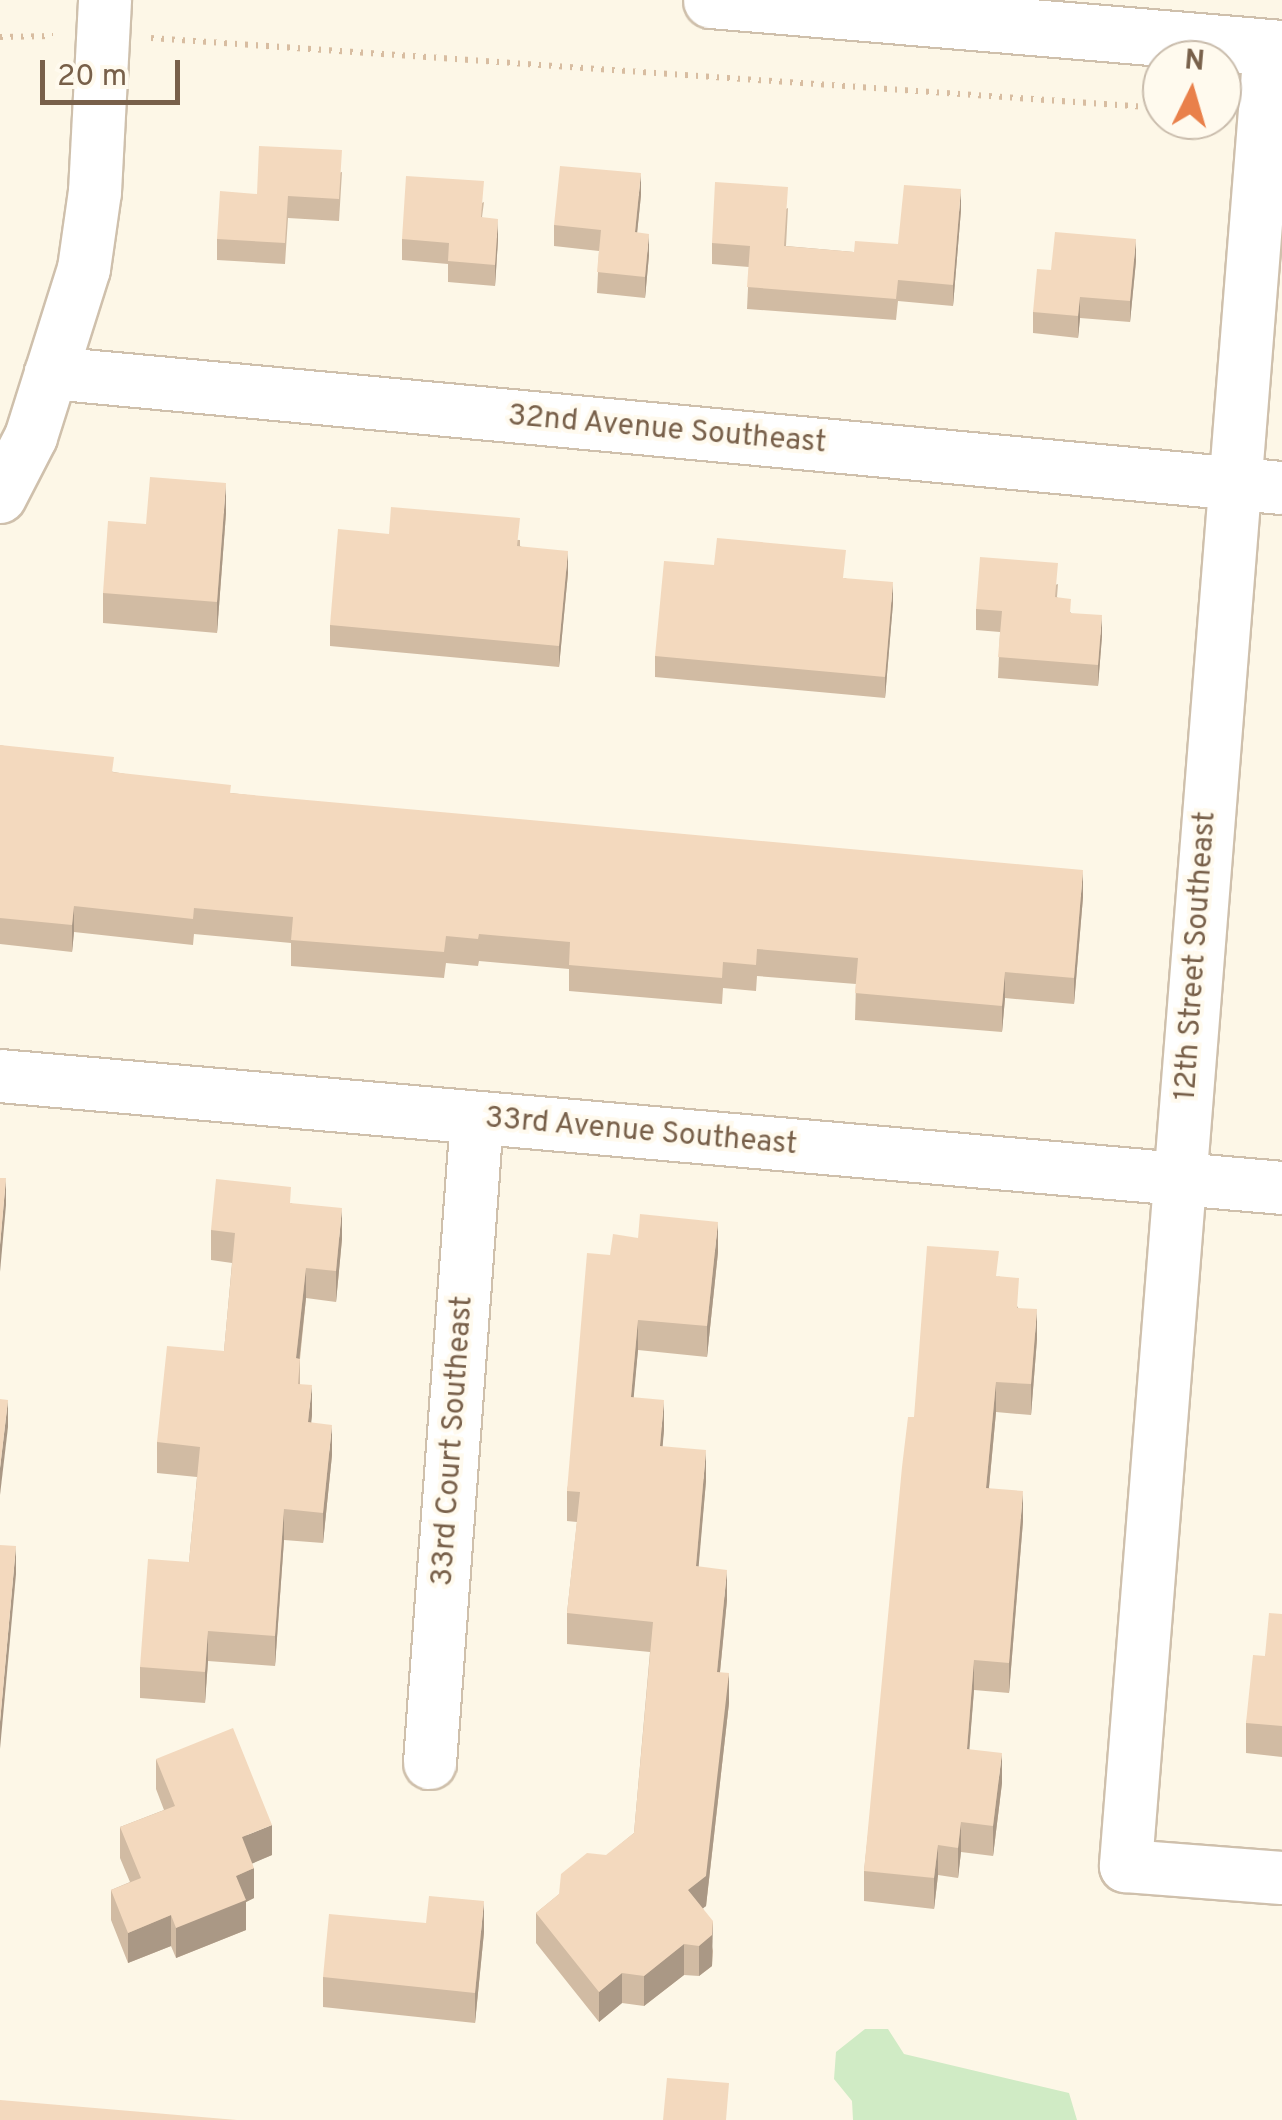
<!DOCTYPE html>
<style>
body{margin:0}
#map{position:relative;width:1282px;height:2120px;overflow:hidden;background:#fdf7e7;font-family:Overpass,sans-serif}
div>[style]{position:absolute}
.green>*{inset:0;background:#d0ebc5}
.path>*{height:6px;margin-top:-3px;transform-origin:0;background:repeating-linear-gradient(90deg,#d8bda1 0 2.5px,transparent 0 10.5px)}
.roads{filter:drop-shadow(2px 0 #cfc0ac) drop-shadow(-2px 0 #cfc0ac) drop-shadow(0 2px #cfc0ac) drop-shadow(0 -2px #cfc0ac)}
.street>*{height:52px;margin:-26px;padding:0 26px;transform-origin:26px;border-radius:26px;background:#fff}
.secondary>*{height:55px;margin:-27.5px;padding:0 27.5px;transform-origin:27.5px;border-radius:27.5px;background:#fff}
.wall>*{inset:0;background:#d1bba3}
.shaded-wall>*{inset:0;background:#aa9885}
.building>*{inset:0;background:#f3d9be}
span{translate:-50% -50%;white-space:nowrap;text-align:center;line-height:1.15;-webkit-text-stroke:8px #fffaee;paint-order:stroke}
.street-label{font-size:30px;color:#78604a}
.north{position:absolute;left:1142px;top:40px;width:100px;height:100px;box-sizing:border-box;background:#fffaee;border:2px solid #c9bcac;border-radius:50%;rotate:5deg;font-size:28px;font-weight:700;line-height:40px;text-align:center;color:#78604a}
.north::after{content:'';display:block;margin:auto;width:35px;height:45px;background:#e9804a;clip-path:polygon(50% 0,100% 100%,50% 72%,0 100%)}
.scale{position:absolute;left:40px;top:60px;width:140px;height:45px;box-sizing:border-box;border:5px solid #78604a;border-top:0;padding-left:12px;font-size:30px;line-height:35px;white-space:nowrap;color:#78604a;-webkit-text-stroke:8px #fffaee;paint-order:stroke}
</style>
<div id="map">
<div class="green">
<i style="clip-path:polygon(865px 2029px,888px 2029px,904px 2054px,1069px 2093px,1077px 2120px,853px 2120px,852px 2101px,834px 2079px,836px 2052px)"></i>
</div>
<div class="path">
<i style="left:0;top:37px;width:53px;rotate:-1.1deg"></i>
<i style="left:151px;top:38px;width:1013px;rotate:3.96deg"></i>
</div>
<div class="roads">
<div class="street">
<i style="left:1270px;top:47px;width:1825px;rotate:94.53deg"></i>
<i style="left:1126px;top:1866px;width:156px;rotate:4.4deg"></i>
<i style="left:51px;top:373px;width:1236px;rotate:5.34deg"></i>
<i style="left:0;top:497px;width:68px;rotate:-62.7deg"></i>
<i style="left:31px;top:437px;width:176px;rotate:-72.5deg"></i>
<i style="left:84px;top:269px;width:78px;rotate:-81.9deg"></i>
<i style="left:95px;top:192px;width:192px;rotate:-87deg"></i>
<i style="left:0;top:1076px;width:1287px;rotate:4.99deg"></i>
<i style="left:430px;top:1763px;width:646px;rotate:-85.83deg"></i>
</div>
<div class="secondary">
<i style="left:711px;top:0;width:573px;rotate:4.81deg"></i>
</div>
</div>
<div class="wall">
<i style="clip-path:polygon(342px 172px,339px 221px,288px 218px,285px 264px,217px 260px,217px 239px,257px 194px)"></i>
<i style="clip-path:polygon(641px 195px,637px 233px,649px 255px,645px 298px,597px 293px,599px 251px,554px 246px,554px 225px)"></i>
<i style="clip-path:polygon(484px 202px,482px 217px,498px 240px,495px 286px,448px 282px,448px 264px,402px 260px,402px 239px)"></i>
<i style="clip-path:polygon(788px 208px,786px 246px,854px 252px,898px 244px,961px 210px,953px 306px,898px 301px,896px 320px,747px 309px,749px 267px,712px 264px,712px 243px)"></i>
<i style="clip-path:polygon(1136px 261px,1130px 322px,1080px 318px,1078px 338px,1033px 333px,1033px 312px,1051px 270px)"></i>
<i style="clip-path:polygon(226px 513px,217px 633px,103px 623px,103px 593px,146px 524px)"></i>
<i style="clip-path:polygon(389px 534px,520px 540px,520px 546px,568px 573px,559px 667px,330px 646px,330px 625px)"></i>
<i style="clip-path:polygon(845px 578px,893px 603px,885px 698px,655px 677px,655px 656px)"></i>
<i style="clip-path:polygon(1058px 584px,1057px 597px,1071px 613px,1102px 636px,1098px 686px,998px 678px,1000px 632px,976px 630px,976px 609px)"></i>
<i style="clip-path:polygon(0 745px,114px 772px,231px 793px,1083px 897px,1074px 1004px,1005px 998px,1002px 1032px,855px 1020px,856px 984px,757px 976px,756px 991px,723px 988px,722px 1004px,569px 991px,569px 969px,479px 961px,478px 966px,446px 963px,444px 978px,291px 966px,291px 943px,194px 934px,193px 945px,74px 932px,72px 952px,0 944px)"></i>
<i style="clip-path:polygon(291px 1203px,342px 1239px,336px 1302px,306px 1298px,300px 1359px,300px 1384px,312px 1415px,311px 1422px,332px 1455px,323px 1543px,284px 1540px,275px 1666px,208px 1661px,205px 1703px,140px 1698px,140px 1667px,189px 1562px,197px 1477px,157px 1473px,157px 1442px,224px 1351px,232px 1263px,211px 1260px,211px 1230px)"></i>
<i style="clip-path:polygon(718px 1252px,707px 1357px,638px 1350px,633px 1397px,664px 1430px,662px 1447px,706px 1481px,698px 1567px,727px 1600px,720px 1672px,729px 1703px,706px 1906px,703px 1908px,713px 1951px,712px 1966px,699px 1976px,684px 1975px,644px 2006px,622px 2003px,599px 2022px,536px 1943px,536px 1913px,634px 1833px,650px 1652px,567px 1644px,567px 1613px,577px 1522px,567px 1521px,567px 1491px,610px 1255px)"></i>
<i style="clip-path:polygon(999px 1276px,1037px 1339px,1031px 1415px,996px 1412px,989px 1488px,1023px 1521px,1009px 1693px,974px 1690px,969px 1749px,1002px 1783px,993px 1856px,961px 1852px,958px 1878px,938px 1875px,934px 1909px,864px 1901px,864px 1871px,914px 1417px)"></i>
<i style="clip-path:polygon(1282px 1614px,1282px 1757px,1246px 1753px,1246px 1723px,1265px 1656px)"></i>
<i style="clip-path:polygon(156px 1759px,272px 1855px,252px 1863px,254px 1898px,246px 1902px,246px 1930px,176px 1958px,171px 1946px,128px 1963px,111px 1920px,111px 1890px,130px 1882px,120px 1858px,120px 1827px,164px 1810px,156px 1789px)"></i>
<i style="clip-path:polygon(484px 1932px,475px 2023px,323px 2007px,323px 1977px)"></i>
</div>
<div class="shaded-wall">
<i style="clip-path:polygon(641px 173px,641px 195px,635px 253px,635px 232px)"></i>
<i style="clip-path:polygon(961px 189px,961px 210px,953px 306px,953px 285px)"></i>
<i style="clip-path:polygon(498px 219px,498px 240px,495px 286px,495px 265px)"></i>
<i style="clip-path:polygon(649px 234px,649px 255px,645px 298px,645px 277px)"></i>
<i style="clip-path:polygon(1136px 239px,1136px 261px,1130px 322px,1130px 301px)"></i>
<i style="clip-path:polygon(1080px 297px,1080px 318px,1078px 338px,1078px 316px)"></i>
<i style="clip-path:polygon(226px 483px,226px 513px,217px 633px,217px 602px)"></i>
<i style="clip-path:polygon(568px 551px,568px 573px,559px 667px,559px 646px)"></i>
<i style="clip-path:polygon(893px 582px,893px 603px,885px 698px,885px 677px)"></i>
<i style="clip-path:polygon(1102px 615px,1102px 636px,1098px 686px,1098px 665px)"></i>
<i style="clip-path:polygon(1083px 870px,1083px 897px,1074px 1004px,1074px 978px)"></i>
<i style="clip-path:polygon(74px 906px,74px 932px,72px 952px,72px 925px)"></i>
<i style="clip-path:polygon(1005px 972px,1005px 998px,1002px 1032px,1002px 1006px)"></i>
<i style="clip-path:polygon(6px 1178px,6px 1205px,0 1272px,0 1245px)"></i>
<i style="clip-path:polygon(342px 1208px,342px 1239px,336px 1302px,336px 1271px)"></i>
<i style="clip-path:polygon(718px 1222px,718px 1252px,707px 1357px,707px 1326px)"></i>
<i style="clip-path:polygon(306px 1268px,306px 1298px,296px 1389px,296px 1358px)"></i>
<i style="clip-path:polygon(1037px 1309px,1037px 1339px,1031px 1415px,1031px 1384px)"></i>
<i style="clip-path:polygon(638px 1320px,638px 1350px,631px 1427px,631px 1397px)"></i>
<i style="clip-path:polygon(996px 1382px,996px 1412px,986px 1518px,986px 1488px)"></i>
<i style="clip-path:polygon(312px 1385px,312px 1415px,308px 1452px,308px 1422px)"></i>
<i style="clip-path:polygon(8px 1400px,8px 1427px,0 1495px,0 1468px)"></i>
<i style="clip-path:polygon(664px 1400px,664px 1430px,660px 1477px,660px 1446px)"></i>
<i style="clip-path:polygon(332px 1425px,332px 1455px,323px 1543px,323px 1513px)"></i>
<i style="clip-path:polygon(706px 1450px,706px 1481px,696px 1597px,696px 1566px)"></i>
<i style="clip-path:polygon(1023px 1491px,1023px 1521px,1009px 1693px,1009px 1663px)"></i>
<i style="clip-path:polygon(284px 1509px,284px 1540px,275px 1666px,275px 1636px)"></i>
<i style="clip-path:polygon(16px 1546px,16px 1574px,0 1749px,0 1722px)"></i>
<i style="clip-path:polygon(727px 1570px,727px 1600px,717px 1702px,717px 1672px)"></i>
<i style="clip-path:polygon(208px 1631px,208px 1661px,205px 1703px,205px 1672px)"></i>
<i style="clip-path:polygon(974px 1660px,974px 1690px,967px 1779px,967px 1749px)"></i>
<i style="clip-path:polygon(729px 1673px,729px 1703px,706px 1906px,688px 1920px,688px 1890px)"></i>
<i style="clip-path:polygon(1002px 1753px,1002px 1783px,993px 1856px,993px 1826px)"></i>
<i style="clip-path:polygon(961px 1822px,961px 1852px,958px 1878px,958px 1848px)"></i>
<i style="clip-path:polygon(272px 1825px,272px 1855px,242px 1868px,242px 1837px)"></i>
<i style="clip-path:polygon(938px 1845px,938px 1875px,934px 1909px,934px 1878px)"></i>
<i style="clip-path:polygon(254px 1868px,254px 1898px,246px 1902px,246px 1930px,176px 1958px,176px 1928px,236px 1876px)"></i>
<i style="clip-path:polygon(484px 1901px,484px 1932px,475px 2023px,475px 1993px)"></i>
<i style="clip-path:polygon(171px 1915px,171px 1946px,128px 1963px,128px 1933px)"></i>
<i style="clip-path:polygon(713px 1921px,712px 1966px,699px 1976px,699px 1946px)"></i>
<i style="clip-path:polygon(684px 1944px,684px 1975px,644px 2006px,644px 1976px)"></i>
<i style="clip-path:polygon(622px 1973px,622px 2003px,599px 2022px,599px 1992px)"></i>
</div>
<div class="building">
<i style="clip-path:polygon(259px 146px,342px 150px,339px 199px,288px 196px,285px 243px,217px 239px,220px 191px,257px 194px)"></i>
<i style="clip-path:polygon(560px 166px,641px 173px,635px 232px,649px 234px,645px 277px,597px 272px,601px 230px,554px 225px)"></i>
<i style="clip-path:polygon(406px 176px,484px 181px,481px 217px,498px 219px,495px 265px,448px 261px,449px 243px,402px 239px)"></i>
<i style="clip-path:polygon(715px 182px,788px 187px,784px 246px,854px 252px,855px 241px,898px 244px,904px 185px,961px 189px,953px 285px,898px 280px,896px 299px,747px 287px,750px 246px,712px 243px)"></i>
<i style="clip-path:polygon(1055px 232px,1136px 239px,1130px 301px,1080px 297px,1078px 316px,1033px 312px,1037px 269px,1051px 270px)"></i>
<i style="clip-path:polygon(150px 477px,226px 483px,217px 602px,103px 593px,108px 521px,146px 524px)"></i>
<i style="clip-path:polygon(391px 507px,520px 518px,517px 546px,568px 551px,559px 646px,330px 625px,338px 529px,389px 534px)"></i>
<i style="clip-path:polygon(717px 538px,846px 550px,843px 578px,893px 582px,885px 677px,655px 656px,664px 561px,714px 565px)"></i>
<i style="clip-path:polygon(980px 557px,1058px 563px,1055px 597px,1071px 599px,1070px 613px,1102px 615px,1098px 665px,998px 657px,1002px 611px,976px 609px)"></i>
<i style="clip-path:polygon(0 745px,114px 757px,112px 772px,231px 785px,230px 793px,1083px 870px,1074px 978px,1005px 972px,1002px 1006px,855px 993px,858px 958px,757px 949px,756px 965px,723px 962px,722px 978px,569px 965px,570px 942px,479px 934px,478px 939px,446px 936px,444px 952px,291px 940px,293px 917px,194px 908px,193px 919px,74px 906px,72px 925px,0 918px)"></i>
<i style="clip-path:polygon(0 1178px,6px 1178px,0 1245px)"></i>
<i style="clip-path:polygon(216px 1179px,291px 1187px,290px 1203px,342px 1208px,336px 1271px,306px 1268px,296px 1358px,300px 1359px,298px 1384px,312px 1385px,308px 1422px,332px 1425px,323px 1513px,284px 1509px,275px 1636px,208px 1631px,205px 1672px,140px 1667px,148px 1559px,189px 1562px,200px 1447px,157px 1442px,167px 1346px,224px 1351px,235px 1233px,211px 1230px)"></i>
<i style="clip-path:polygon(640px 1214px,718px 1222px,707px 1326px,638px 1320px,631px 1397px,664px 1400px,660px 1446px,706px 1450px,696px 1566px,727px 1570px,717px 1672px,729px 1673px,706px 1876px,688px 1890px,713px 1921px,712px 1935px,699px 1946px,684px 1944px,644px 1976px,622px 1973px,599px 1992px,536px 1913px,559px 1894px,561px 1874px,587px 1853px,606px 1855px,634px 1833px,653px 1622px,567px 1613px,580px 1492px,567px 1491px,587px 1253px,610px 1255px,613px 1234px,638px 1238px)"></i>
<i style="clip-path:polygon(927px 1246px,999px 1251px,996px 1276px,1019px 1278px,1017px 1308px,1037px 1309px,1031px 1384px,996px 1382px,986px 1488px,1023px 1491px,1009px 1663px,974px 1660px,967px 1749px,1002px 1753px,993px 1826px,961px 1822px,958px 1848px,938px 1845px,934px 1878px,864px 1871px,902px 1467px,908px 1417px,914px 1417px)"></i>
<i style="clip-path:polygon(0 1399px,8px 1400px,0 1468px)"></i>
<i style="clip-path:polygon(0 1545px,16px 1546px,0 1722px)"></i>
<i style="clip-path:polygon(1269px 1613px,1282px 1614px,1282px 1726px,1246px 1723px,1253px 1655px,1265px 1656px)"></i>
<i style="clip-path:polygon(233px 1728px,272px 1825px,242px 1837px,254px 1868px,236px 1876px,246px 1900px,176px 1928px,171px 1915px,128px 1933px,111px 1890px,141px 1878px,120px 1827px,175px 1806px,156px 1759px)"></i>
<i style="clip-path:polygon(429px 1896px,484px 1901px,475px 1993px,323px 1977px,329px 1914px,426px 1923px)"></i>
<i style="clip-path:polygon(667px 2078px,729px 2083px,726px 2120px,663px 2120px)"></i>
<i style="clip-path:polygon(0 2100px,237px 2120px,0 2120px)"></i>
</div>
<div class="street-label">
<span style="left:667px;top:431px;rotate:5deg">32nd Avenue Southeast</span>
<span style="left:1197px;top:956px;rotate:-86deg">12th Street Southeast</span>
<span style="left:641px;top:1133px;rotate:5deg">33rd Avenue Southeast</span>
<span style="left:454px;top:1441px;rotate:-86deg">33rd Court Southeast</span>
</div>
<div class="north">N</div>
<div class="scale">20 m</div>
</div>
